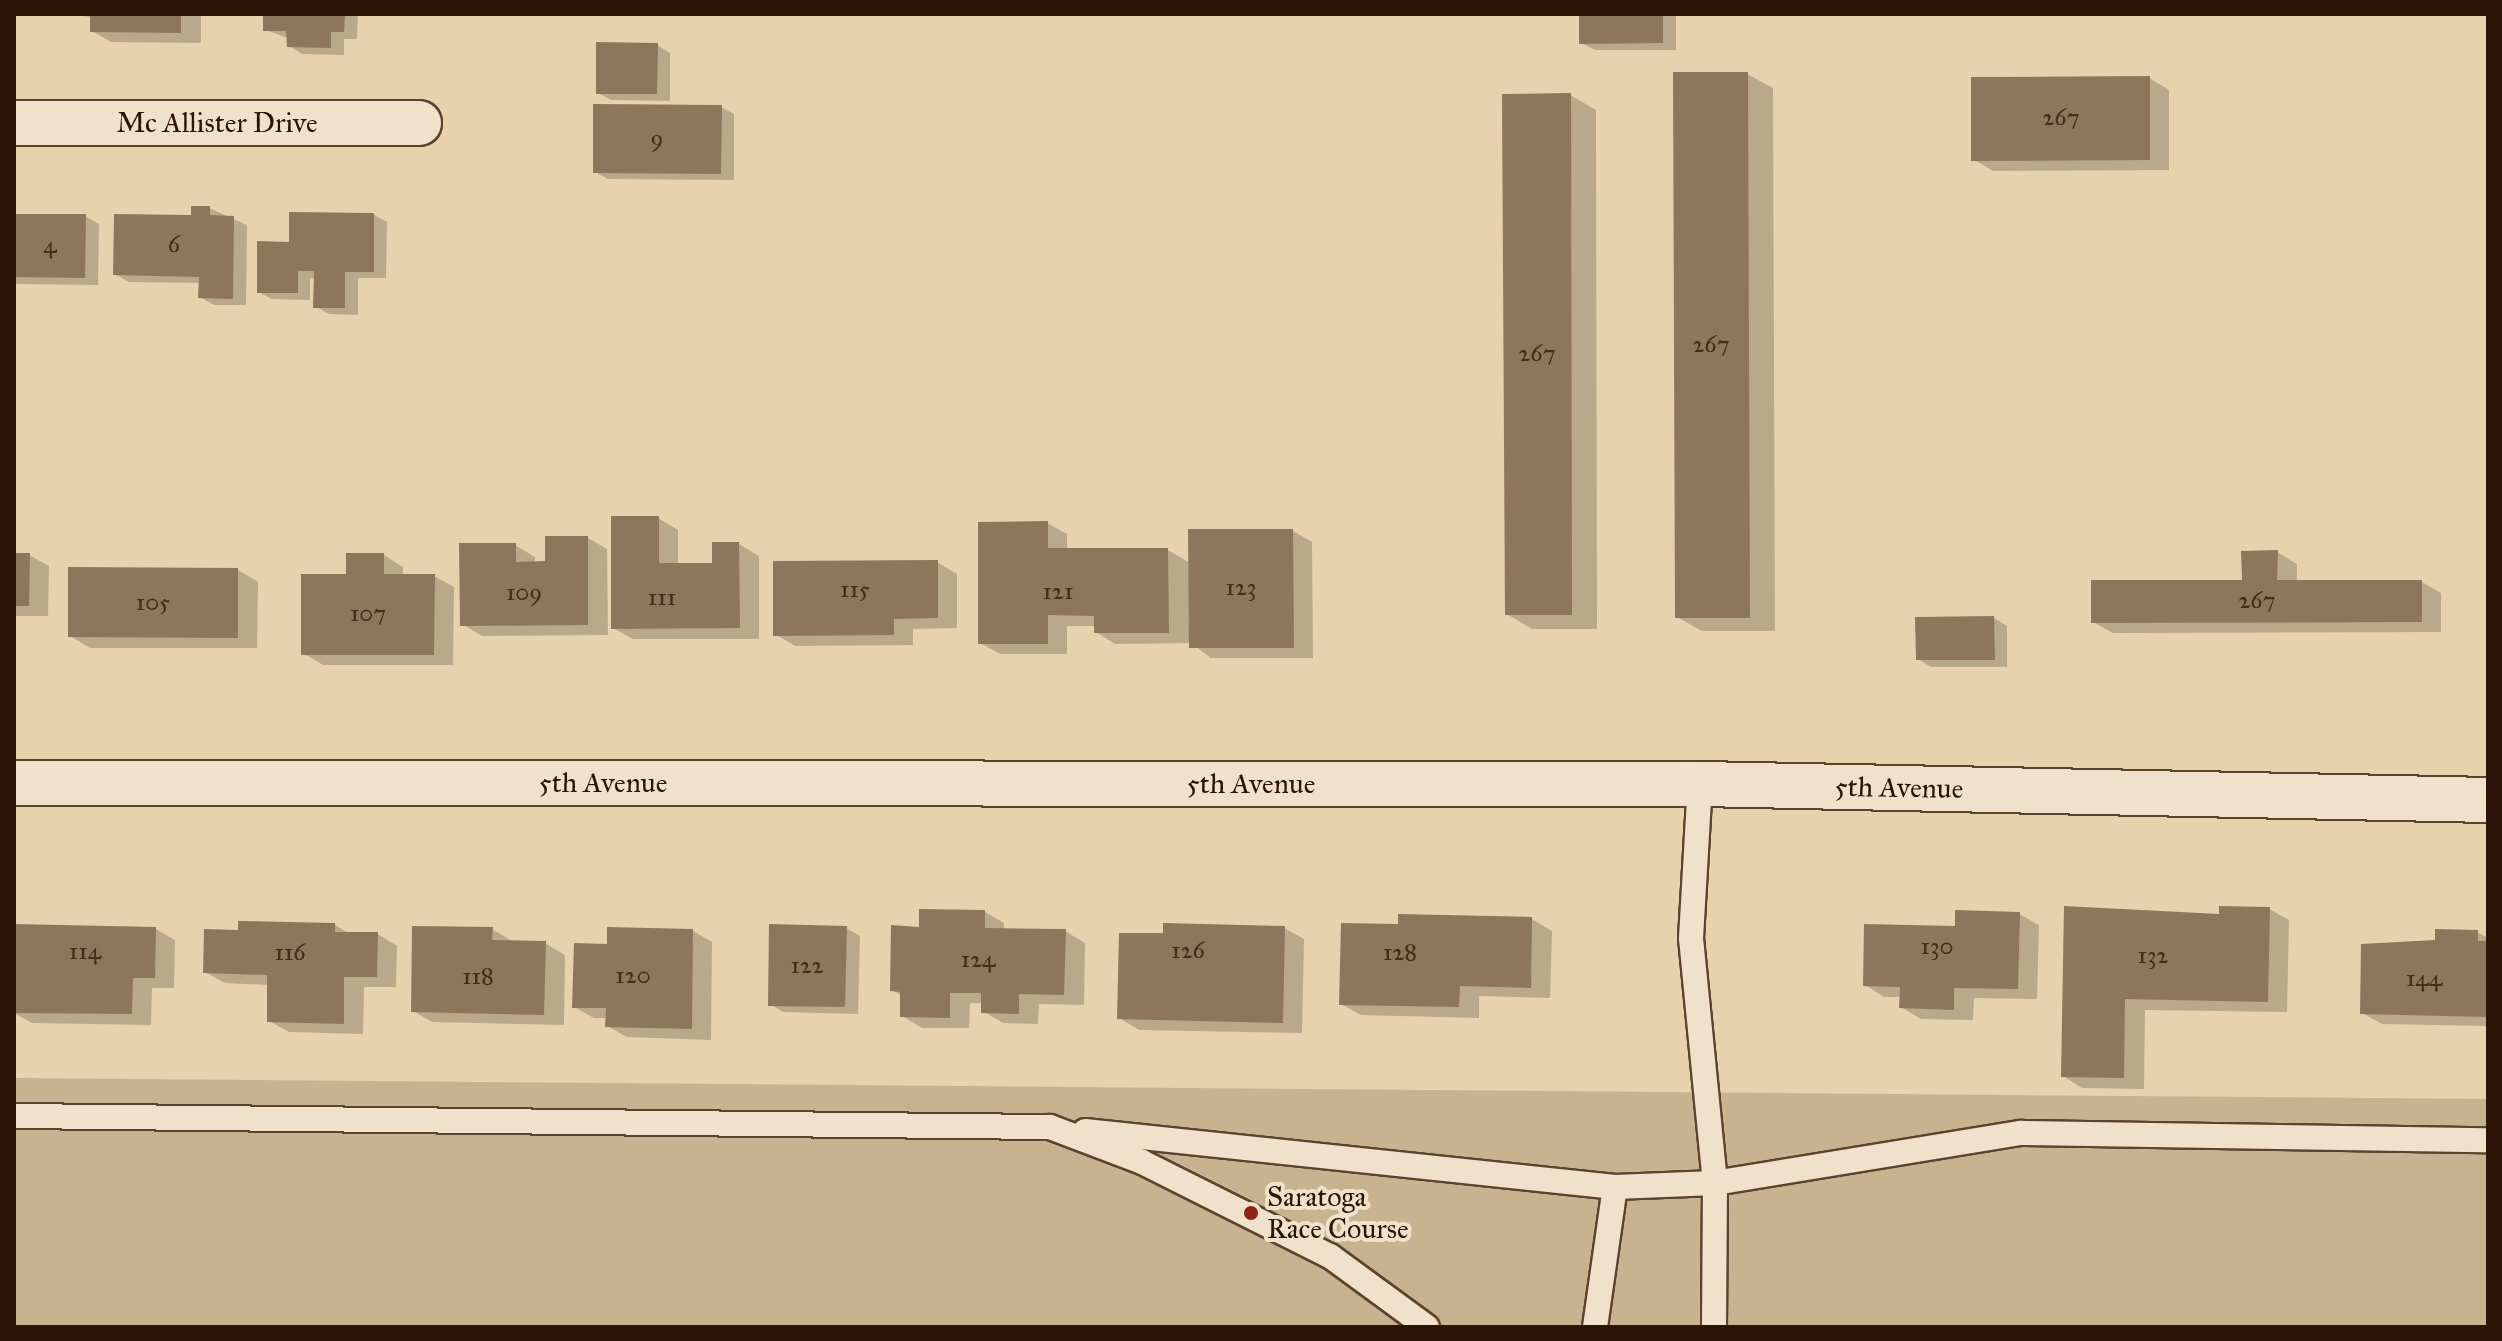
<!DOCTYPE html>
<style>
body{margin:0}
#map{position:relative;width:2502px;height:1341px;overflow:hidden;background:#e8d2ad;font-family:"IM FELL Great Primer",serif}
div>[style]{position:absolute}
.green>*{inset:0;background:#c8b290}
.shadow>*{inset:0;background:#0003}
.building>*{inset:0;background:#8e765c}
.roads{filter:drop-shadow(2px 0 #5c432f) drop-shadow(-2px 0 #5c432f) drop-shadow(0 2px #5c432f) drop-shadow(0 -2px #5c432f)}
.lane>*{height:24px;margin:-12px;padding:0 12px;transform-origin:12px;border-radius:12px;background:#f0e2ca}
.street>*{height:44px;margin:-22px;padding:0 22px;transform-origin:22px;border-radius:22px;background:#f0e2ca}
.dots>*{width:22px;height:22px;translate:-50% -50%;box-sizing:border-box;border:4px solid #f0e2ca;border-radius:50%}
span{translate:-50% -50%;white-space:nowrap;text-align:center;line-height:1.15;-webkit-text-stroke:8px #f0e2ca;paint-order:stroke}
.number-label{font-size:24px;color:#452c1b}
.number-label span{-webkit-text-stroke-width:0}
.street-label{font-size:28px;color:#2d1305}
.poi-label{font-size:28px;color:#2d1305}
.left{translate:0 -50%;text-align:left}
.frame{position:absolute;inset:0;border:16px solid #2d1305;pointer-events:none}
</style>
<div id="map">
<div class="green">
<i style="clip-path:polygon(14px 1078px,2488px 1099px,2488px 1327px,14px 1327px)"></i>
</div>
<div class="shadow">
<i style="clip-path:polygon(65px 14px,201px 14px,201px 43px,111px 42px,92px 31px,92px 17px)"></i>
<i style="clip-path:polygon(265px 14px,358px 14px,357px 39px,344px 39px,344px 55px,302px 54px,289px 46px,288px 38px,265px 30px)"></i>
<i style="clip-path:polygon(1581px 14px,1676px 14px,1676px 50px,1595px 50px,1581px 43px)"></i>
<i style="clip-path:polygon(657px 45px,670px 53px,670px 101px,611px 100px,598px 93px)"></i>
<i style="clip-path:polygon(1747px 74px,1773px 88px,1775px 631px,1702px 631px,1677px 617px)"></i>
<i style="clip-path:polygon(2149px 78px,2169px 90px,2169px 170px,1993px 171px,1973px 159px)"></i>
<i style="clip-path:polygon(1570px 95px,1596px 110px,1597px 629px,1532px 629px,1507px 614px)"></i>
<i style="clip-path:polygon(721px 107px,734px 114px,734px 180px,608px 179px,595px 172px)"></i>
<i style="clip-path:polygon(209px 208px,247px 225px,246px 305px,214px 305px,200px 297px,201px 283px,129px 282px,115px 274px)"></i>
<i style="clip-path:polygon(374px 215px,387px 222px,386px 278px,358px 278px,358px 315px,329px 314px,315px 306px,316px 278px,310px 278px,310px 300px,272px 299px,258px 292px,291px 244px)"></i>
<i style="clip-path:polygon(14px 216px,85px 216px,99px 224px,98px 285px,14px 284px)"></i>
<i style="clip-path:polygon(658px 518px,678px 530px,678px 565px,714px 565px,739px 544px,759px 556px,759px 639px,633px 639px,613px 628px)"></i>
<i style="clip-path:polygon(1047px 523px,1067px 534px,1067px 550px,1168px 550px,1190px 563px,1293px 531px,1312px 542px,1313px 658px,1211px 658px,1191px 643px,1115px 644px,1096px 632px,1096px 626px,1067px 626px,1067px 654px,1000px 654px,980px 643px)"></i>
<i style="clip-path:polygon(588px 538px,607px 549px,608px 635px,482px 636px,462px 624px,515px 545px,535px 557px,535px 564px,547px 563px)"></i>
<i style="clip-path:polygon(2277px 552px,2297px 564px,2297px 582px,2422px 582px,2441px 593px,2441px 632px,2113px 633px,2093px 622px,2244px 582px)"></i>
<i style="clip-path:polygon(14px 555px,29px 555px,49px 566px,48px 616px,14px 616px)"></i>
<i style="clip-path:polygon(384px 555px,403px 567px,403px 576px,434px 576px,454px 587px,453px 665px,323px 665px,303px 653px,348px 576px)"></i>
<i style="clip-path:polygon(937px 562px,957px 574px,957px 628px,913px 629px,913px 645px,795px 646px,775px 634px)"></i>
<i style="clip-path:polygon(238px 570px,258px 582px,257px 648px,90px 648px,70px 636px)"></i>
<i style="clip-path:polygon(1994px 618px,2007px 626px,2007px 667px,1931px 667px,1918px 659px)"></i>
<i style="clip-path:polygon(2066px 908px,2221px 916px,2269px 909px,2289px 920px,2287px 1012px,2145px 1010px,2144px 1089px,2082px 1088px,2063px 1076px)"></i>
<i style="clip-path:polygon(985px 912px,1004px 923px,1004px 930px,1065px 931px,1085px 943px,1084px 1005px,1039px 1004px,1038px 1024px,1003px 1023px,983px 1011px,983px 1003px,970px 1003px,969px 1028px,922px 1028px,902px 1016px,902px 996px,892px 990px,921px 929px)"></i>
<i style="clip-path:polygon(2019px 914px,2039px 925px,2037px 999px,1974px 998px,1973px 1020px,1921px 1019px,1901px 1007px,1902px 997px,1884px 997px,1865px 985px,1957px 928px)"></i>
<i style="clip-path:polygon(1532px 919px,1552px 931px,1550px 998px,1479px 996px,1479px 1018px,1361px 1015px,1341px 1004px,1400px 926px)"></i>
<i style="clip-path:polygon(335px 925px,350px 934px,378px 934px,397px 946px,396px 987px,364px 987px,363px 1034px,289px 1032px,269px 1021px,269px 985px,225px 983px,205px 972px,240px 932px)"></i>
<i style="clip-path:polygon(14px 926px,156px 929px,175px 940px,174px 988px,152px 988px,151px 1025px,32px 1023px,14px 1013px)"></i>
<i style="clip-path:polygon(846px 928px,860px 936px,858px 1014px,783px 1012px,770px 1004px)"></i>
<i style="clip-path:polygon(1284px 928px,1304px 939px,1302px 1033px,1139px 1030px,1119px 1018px,1165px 935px)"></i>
<i style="clip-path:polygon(492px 929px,512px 941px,545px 943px,565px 955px,564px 1025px,432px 1022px,413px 1011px)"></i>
<i style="clip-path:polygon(693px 931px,712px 942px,711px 1040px,627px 1037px,607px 1026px,607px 1018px,594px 1018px,574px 1007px,609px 946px)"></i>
<i style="clip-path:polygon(2477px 932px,2488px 938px,2488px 1026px,2382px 1024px,2362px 1013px)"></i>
</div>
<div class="building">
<i style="clip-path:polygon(90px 14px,181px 14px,181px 33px,90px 32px)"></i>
<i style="clip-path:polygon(263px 14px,345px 14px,344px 32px,331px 32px,331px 48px,287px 47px,286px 31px,263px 31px)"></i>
<i style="clip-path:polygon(1579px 14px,1663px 14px,1663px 43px,1579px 44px)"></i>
<i style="clip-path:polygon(596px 42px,658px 43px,657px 94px,596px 94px)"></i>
<i style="clip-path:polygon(1673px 72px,1748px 72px,1750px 618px,1675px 618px)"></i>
<i style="clip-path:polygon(2150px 76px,2150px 160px,1971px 161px,1971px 77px)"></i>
<i style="clip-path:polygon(1571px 93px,1572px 615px,1505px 615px,1502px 94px)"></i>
<i style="clip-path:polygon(593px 104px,722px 105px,721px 174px,593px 173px)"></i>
<i style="clip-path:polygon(191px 206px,210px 206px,210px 215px,234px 216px,233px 299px,198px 298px,199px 277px,113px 275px,114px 214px,191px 215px)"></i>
<i style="clip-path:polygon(289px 212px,374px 213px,374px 272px,345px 272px,345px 308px,313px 308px,314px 271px,298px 271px,298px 293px,257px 293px,257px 241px,289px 242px)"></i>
<i style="clip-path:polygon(14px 214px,86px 214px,85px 278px,14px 277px)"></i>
<i style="clip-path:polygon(611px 516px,659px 516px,659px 563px,712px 563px,712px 542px,739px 542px,740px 628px,611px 629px)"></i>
<i style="clip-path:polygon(1048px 521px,1048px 548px,1168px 548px,1169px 633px,1094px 633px,1094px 616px,1048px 615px,1048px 644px,978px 644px,978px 522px)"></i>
<i style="clip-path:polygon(1188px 529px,1293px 529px,1294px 648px,1189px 648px)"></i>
<i style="clip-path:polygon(545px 536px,588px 536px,588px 625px,460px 626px,459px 543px,516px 543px,516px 562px,545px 561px)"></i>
<i style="clip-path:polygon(2278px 550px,2277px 580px,2422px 580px,2422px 622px,2091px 623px,2091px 580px,2242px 580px,2241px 551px)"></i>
<i style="clip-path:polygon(14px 553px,30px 553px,29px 606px,14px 606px)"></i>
<i style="clip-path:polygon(346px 553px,384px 553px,384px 574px,435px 574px,434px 655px,301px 655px,301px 574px,346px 574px)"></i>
<i style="clip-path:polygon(938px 560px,938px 618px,894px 619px,894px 635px,773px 636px,773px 561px)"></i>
<i style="clip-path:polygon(68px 567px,238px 568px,238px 638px,68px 637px)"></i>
<i style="clip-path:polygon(1994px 616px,1995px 660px,1916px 660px,1915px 617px)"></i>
<i style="clip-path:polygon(2064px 906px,2219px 914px,2219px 906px,2270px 907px,2268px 1002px,2125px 999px,2124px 1078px,2061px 1077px)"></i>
<i style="clip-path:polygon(919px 909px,985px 910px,985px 928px,1066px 929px,1064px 995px,1019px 994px,1019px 1014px,981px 1013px,981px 993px,950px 993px,950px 1018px,900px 1017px,900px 992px,890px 991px,891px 925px,919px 927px)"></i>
<i style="clip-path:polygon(1955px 910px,2020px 912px,2018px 989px,1954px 988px,1954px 1010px,1899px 1008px,1900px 987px,1863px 986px,1864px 924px,1955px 926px)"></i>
<i style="clip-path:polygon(1398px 914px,1532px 917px,1531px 988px,1460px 986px,1459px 1007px,1339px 1005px,1341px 923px,1398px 924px)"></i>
<i style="clip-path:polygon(238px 921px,335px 923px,335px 932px,378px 932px,377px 977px,344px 977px,344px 1024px,267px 1022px,267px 975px,203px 973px,204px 929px,238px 930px)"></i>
<i style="clip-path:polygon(1163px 923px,1285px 926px,1283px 1023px,1117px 1019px,1119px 933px,1163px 933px)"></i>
<i style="clip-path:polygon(14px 924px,156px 927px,155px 978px,133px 978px,132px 1014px,14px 1013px)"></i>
<i style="clip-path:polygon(769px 924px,847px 926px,845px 1007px,768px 1006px)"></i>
<i style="clip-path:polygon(412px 926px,493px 927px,492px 940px,546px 941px,544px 1015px,411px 1012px)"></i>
<i style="clip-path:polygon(607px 927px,693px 929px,692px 1029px,605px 1027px,606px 1008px,572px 1008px,574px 943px,607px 944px)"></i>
<i style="clip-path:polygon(2435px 929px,2478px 930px,2478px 941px,2488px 941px,2488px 1017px,2360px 1014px,2361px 944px,2435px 940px)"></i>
</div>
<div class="roads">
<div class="lane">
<i style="left:14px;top:1116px;width:1036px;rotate:0.61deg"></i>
<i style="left:1050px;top:1127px;width:98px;rotate:20.8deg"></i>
<i style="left:1142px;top:1162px;width:210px;rotate:26.6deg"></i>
<i style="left:1330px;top:1256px;width:120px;rotate:36.2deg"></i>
<i style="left:1085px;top:1131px;width:533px;rotate:6.03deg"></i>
<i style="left:1615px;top:1187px;width:100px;rotate:-2.3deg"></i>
<i style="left:1715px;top:1183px;width:246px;rotate:-95.6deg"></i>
<i style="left:1691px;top:938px;width:154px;rotate:-86.7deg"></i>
<i style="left:1595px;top:1327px;width:141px;rotate:-81.9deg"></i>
<i style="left:1714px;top:1327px;width:144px;rotate:-89.6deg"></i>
<i style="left:1715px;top:1183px;width:310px;rotate:-9.3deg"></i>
<i style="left:2021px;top:1133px;width:467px;rotate:0.9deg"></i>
</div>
<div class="street">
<i style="left:14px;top:123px;width:405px"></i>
<i style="left:14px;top:783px;width:1686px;rotate:0.03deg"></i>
<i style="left:1700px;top:784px;width:788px;rotate:1.16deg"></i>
</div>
</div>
<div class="dots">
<i style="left:1251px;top:1213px;background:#8f2418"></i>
</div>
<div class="number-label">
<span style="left:2061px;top:118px">267</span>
<span style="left:657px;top:139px">9</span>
<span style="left:174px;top:245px">6</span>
<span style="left:50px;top:246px">4</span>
<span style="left:1711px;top:345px">267</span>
<span style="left:1537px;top:354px">267</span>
<span style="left:1241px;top:588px">123</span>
<span style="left:855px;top:590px">115</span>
<span style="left:1058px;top:592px">121</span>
<span style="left:524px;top:593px">109</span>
<span style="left:662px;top:598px">111</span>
<span style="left:2257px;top:601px">267</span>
<span style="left:153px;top:603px">105</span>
<span style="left:368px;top:614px">107</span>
<span style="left:1937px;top:947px">130</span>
<span style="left:1188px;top:951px">126</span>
<span style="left:85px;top:952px">114</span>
<span style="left:290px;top:953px">116</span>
<span style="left:1400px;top:953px">128</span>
<span style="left:2153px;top:956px">132</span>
<span style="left:978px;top:960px">124</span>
<span style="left:807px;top:966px">122</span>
<span style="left:633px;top:976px">120</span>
<span style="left:478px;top:977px">118</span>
<span style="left:2424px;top:979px">144</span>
</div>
<div class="street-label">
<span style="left:217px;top:123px">Mc Allister Drive</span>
<span style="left:603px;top:783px">5th Avenue</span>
<span style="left:1251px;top:784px">5th Avenue</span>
<span style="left:1899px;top:788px;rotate:1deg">5th Avenue</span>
</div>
<div class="poi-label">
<span class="left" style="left:1267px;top:1213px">Saratoga<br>Race Course</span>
</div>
<div class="frame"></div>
</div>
